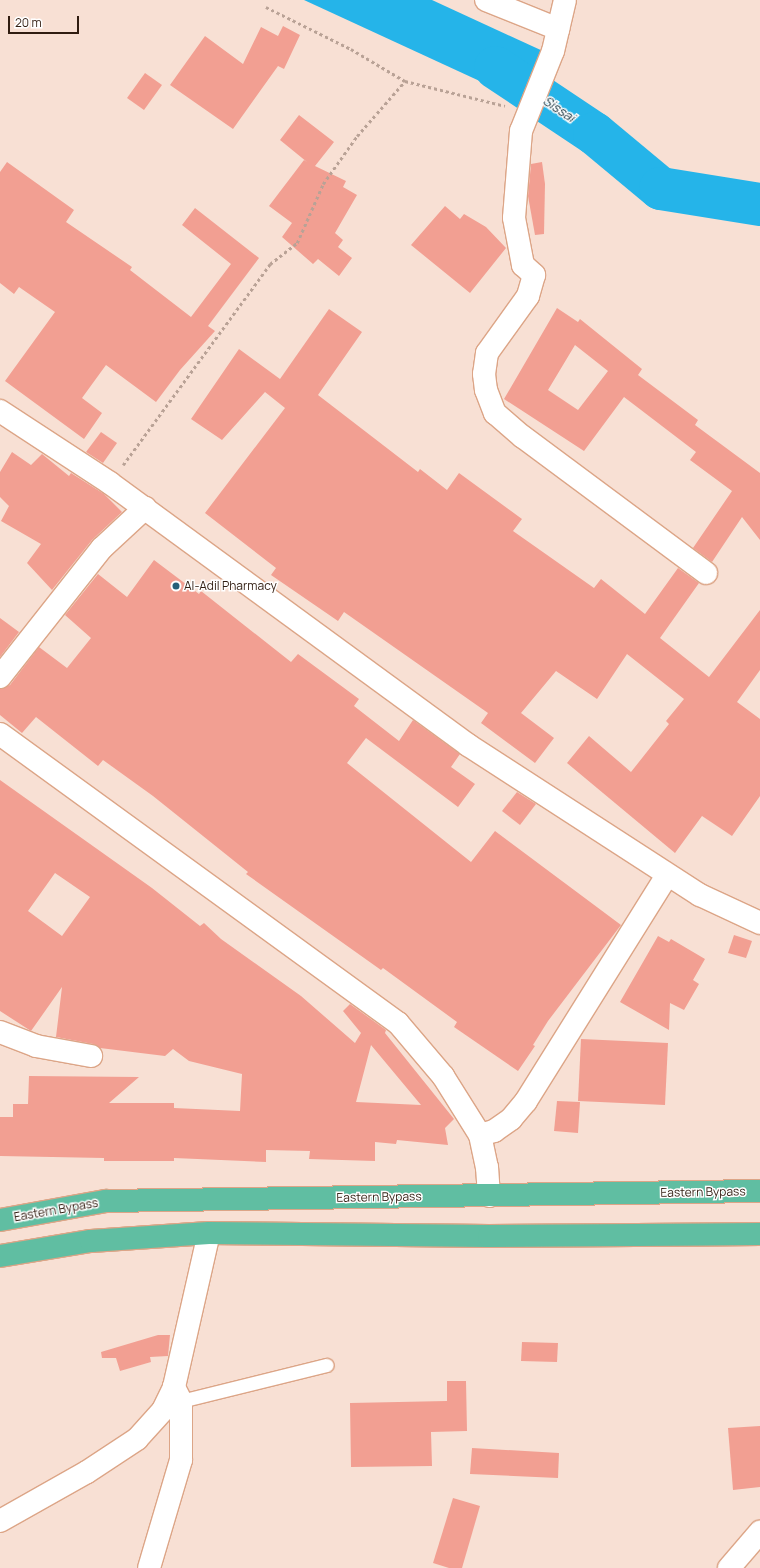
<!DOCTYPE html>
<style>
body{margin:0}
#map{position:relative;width:760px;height:1568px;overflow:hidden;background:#f8e0d4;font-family:Manrope,sans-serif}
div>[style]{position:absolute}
.water>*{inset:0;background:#25b4e9}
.river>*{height:43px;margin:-21.5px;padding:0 21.5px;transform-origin:21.5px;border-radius:21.5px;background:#25b4e9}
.building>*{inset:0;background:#f29f92}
.path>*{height:2.5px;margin-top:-1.25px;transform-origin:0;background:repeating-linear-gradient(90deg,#b9a296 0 3px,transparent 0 6px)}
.roads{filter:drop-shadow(1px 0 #dca587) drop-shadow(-1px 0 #dca587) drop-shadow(0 1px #dca587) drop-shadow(0 -1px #dca587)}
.service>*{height:13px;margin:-6.5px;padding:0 6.5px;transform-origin:6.5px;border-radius:6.5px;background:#fff}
.minor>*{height:22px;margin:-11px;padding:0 11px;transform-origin:11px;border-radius:11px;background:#fff}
.trunk>*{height:22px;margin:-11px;padding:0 11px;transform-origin:11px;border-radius:11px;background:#60bea2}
.dots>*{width:11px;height:11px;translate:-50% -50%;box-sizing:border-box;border:2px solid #fff;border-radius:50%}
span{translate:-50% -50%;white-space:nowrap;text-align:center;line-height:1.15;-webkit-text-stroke:3px #fff;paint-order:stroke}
.poi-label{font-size:12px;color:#301c10}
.left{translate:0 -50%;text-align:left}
.street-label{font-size:12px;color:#301c10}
.water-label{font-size:13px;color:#1c3743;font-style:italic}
.scale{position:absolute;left:8px;top:16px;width:71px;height:18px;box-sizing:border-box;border:2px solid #301c10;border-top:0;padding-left:5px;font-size:12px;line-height:14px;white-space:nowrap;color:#301c10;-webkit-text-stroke:3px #fff;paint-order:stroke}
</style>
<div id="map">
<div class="water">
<i style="clip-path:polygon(304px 0,432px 0,545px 52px,523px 101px)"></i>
</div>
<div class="river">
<i style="left:495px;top:67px;width:119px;rotate:33.7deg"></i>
<i style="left:594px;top:133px;width:86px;rotate:39.8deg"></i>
<i style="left:660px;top:188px;width:101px;rotate:9.1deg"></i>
</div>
<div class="building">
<i style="clip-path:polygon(283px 26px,300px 35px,284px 69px,278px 66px,233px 129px,170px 85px,205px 36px,243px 64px,261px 27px,278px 36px)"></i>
<i style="clip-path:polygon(145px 73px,162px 85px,144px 110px,127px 98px)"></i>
<i style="clip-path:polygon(299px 115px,334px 142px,315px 166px,346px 181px,343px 187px,357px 195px,335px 233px,343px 240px,338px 247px,352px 258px,339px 276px,318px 259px,313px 264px,282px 237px,292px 223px,269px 206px,304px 160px,307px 162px,280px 140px)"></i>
<i style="clip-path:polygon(7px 162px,74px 210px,66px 222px,132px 267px,130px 270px,191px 317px,231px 264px,182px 225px,195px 208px,259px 258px,208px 326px,215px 331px,180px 370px,156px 402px,106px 365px,82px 398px,102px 413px,84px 439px,5px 381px,55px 312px,19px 287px,14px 294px,0 283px,0 172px)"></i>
<i style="clip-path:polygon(542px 162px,545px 184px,544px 234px,535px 235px,528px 196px,531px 164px)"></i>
<i style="clip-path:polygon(445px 206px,460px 219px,464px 214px,486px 227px,506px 248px,470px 293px,411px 245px)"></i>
<i style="clip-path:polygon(evenodd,557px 308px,578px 322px,580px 319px,642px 369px,638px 375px,698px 420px,695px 425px,760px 473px,760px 540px,742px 517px,712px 562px,693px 548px,732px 491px,690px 460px,696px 452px,624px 397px,584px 451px,504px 399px,557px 308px,575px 345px,608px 371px,578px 410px,548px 390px,575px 345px)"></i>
<i style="clip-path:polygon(329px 309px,362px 332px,318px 395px,418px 472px,420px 469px,447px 490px,459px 473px,522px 519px,513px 531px,594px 588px,601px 579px,645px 614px,678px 568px,699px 583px,660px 638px,709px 677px,760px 610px,760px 670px,737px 702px,760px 719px,760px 796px,732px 836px,702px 816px,675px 853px,567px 763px,589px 736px,631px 772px,669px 724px,666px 721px,684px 699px,627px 654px,597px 699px,556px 671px,521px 713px,554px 738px,535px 763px,481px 723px,488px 713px,344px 612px,338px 621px,271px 575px,276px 568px,205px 513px,285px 408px,265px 392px,222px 440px,191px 419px,239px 349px,280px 379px)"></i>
<i style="clip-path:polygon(101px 432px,117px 443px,103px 463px,86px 452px)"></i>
<i style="clip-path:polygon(12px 452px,31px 465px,42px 454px,69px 476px,71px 473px,104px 494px,122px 512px,92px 540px,52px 590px,27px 563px,41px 544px,1px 521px,9px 506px,0 497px,0 472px)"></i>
<i style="clip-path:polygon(154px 560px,199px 594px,201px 591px,291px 662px,298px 654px,359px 699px,354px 706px,399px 741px,413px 720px,460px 754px,451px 767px,475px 784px,458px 807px,366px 738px,347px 763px,471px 862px,495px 831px,621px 925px,548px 1021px,533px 1045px,535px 1046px,518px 1071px,454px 1027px,457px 1022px,383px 968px,381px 970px,246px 874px,248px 872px,153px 796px,103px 760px,98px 766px,36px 717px,22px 733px,0 715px,0 689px,10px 685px,39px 647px,67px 668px,91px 638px,65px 615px,98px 574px,127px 597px)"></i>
<i style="clip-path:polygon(0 618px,19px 632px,0 657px)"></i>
<i style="clip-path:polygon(evenodd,0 780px,152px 888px,200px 926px,204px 923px,221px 939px,301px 996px,355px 1043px,361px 1033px,343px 1011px,350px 1004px,386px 1030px,385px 1033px,454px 1119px,445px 1128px,448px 1145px,397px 1140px,396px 1144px,375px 1142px,375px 1161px,309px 1159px,310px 1151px,266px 1150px,266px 1162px,174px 1158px,174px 1161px,104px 1161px,104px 1158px,0 1156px,0 1117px,13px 1117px,13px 1104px,28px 1104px,29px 1076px,139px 1077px,109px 1103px,174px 1103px,174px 1108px,240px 1111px,242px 1074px,189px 1061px,173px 1049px,165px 1056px,100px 1048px,93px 1044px,56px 1037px,62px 987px,31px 1031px,0 1011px,0 780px,55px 873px,90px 897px,62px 936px,28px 911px,55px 873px,0 780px,371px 1045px,421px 1105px,356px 1102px,371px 1045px)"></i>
<i style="clip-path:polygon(517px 792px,536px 804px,520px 825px,502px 811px)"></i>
<i style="clip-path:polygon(734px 935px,752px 941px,746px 958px,728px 953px)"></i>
<i style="clip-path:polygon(658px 936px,669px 942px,671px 939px,705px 959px,693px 980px,699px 984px,684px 1010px,670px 1003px,669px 1030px,620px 1002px)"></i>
<i style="clip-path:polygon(581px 1039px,668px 1043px,665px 1105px,578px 1101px)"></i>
<i style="clip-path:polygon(557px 1101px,580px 1102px,578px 1133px,554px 1131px)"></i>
<i style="clip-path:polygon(158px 1335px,170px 1335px,168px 1356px,150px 1357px,151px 1362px,120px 1371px,116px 1358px,102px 1358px,101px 1352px)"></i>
<i style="clip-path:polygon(522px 1342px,558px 1343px,557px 1362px,521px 1361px)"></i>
<i style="clip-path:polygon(447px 1381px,466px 1381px,467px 1431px,431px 1432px,432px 1466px,351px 1467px,350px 1403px,447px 1401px)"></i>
<i style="clip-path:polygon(760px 1426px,760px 1487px,733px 1490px,728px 1428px)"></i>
<i style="clip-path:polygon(472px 1448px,559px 1453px,558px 1478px,470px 1474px)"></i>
<i style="clip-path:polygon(453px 1498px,480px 1506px,462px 1568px,449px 1568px,433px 1563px)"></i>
</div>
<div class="path">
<i style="left:266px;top:7px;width:95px;rotate:26.3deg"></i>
<i style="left:351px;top:49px;width:63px;rotate:30.7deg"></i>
<i style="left:405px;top:81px;width:103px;rotate:14deg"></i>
<i style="left:123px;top:465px;width:249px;rotate:-53.8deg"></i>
<i style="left:270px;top:264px;width:34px;rotate:-38deg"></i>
<i style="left:297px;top:243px;width:64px;rotate:-66.2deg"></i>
<i style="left:323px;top:184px;width:59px;rotate:-54.7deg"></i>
<i style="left:357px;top:136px;width:73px;rotate:-48.9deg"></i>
</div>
<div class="roads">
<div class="service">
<i style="left:181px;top:1401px;width:150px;rotate:-13.9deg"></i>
</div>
<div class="minor">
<i style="left:486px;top:0;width:78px;rotate:21.9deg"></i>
<i style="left:565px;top:0;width:52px;rotate:103.2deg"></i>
<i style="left:553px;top:51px;width:86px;rotate:111.8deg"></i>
<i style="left:521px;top:131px;width:87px;rotate:94.6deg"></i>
<i style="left:514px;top:218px;width:48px;rotate:79.2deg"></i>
<i style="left:523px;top:265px;width:15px;rotate:42deg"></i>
<i style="left:534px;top:275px;width:22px;rotate:106deg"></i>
<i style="left:528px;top:296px;width:70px;rotate:125.7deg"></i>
<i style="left:487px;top:353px;width:21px;rotate:98deg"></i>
<i style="left:484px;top:374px;width:16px;rotate:83deg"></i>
<i style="left:486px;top:390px;width:25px;rotate:69deg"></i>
<i style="left:495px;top:413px;width:37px;rotate:41deg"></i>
<i style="left:523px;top:437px;width:228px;rotate:36.6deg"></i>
<i style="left:0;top:411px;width:131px;rotate:33.2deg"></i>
<i style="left:110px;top:483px;width:444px;rotate:36.2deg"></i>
<i style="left:468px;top:745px;width:276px;rotate:32.9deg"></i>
<i style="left:700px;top:895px;width:66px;rotate:25deg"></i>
<i style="left:0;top:677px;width:164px;rotate:-51.7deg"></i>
<i style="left:102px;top:548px;width:59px;rotate:-42.9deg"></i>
<i style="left:0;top:734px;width:492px;rotate:36deg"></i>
<i style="left:398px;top:1023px;width:70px;rotate:49.7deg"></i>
<i style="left:443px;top:1076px;width:70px;rotate:57.9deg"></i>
<i style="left:480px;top:1135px;width:33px;rotate:78deg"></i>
<i style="left:487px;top:1167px;width:29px;rotate:86deg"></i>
<i style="left:0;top:1032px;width:39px;rotate:21deg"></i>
<i style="left:36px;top:1046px;width:56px;rotate:10.3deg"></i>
<i style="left:480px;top:1135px;width:15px;rotate:-16deg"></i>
<i style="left:494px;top:1131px;width:21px;rotate:-35deg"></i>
<i style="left:511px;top:1119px;width:23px;rotate:-50deg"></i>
<i style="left:526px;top:1101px;width:266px;rotate:-58deg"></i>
<i style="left:0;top:1521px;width:100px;rotate:-29.4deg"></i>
<i style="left:87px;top:1472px;width:60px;rotate:-33.4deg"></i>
<i style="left:137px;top:1439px;width:39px;rotate:-48deg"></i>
<i style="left:163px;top:1410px;width:25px;rotate:-64deg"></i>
<i style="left:174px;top:1387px;width:158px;rotate:-77.2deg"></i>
<i style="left:149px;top:1568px;width:113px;rotate:-73.5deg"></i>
<i style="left:181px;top:1460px;width:59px;rotate:-90deg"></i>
<i style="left:181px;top:1401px;width:16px;rotate:-117deg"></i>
<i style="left:729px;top:1568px;width:48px;rotate:-49.3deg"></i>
</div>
<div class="trunk">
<i style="left:0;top:1220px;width:108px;rotate:-10.2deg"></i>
<i style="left:106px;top:1201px;width:654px;rotate:-0.88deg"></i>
<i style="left:0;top:1256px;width:92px;rotate:-9.4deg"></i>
<i style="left:91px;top:1241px;width:118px;rotate:-3.9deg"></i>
<i style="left:209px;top:1233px;width:280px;rotate:0.6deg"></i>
<i style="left:489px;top:1236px;width:271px;rotate:-0.4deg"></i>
</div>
</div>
<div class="dots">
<i style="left:176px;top:586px;background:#266079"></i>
</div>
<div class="poi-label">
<span class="left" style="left:184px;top:586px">Al-Adil Pharmacy</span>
</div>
<div class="street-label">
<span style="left:703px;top:1192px;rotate:-1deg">Eastern Bypass</span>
<span style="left:379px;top:1197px;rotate:-1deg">Eastern Bypass</span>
<span style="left:56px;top:1210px;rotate:-10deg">Eastern Bypass</span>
</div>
<div class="water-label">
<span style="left:559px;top:109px;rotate:34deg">Sissai</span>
</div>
<div class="scale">20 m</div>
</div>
